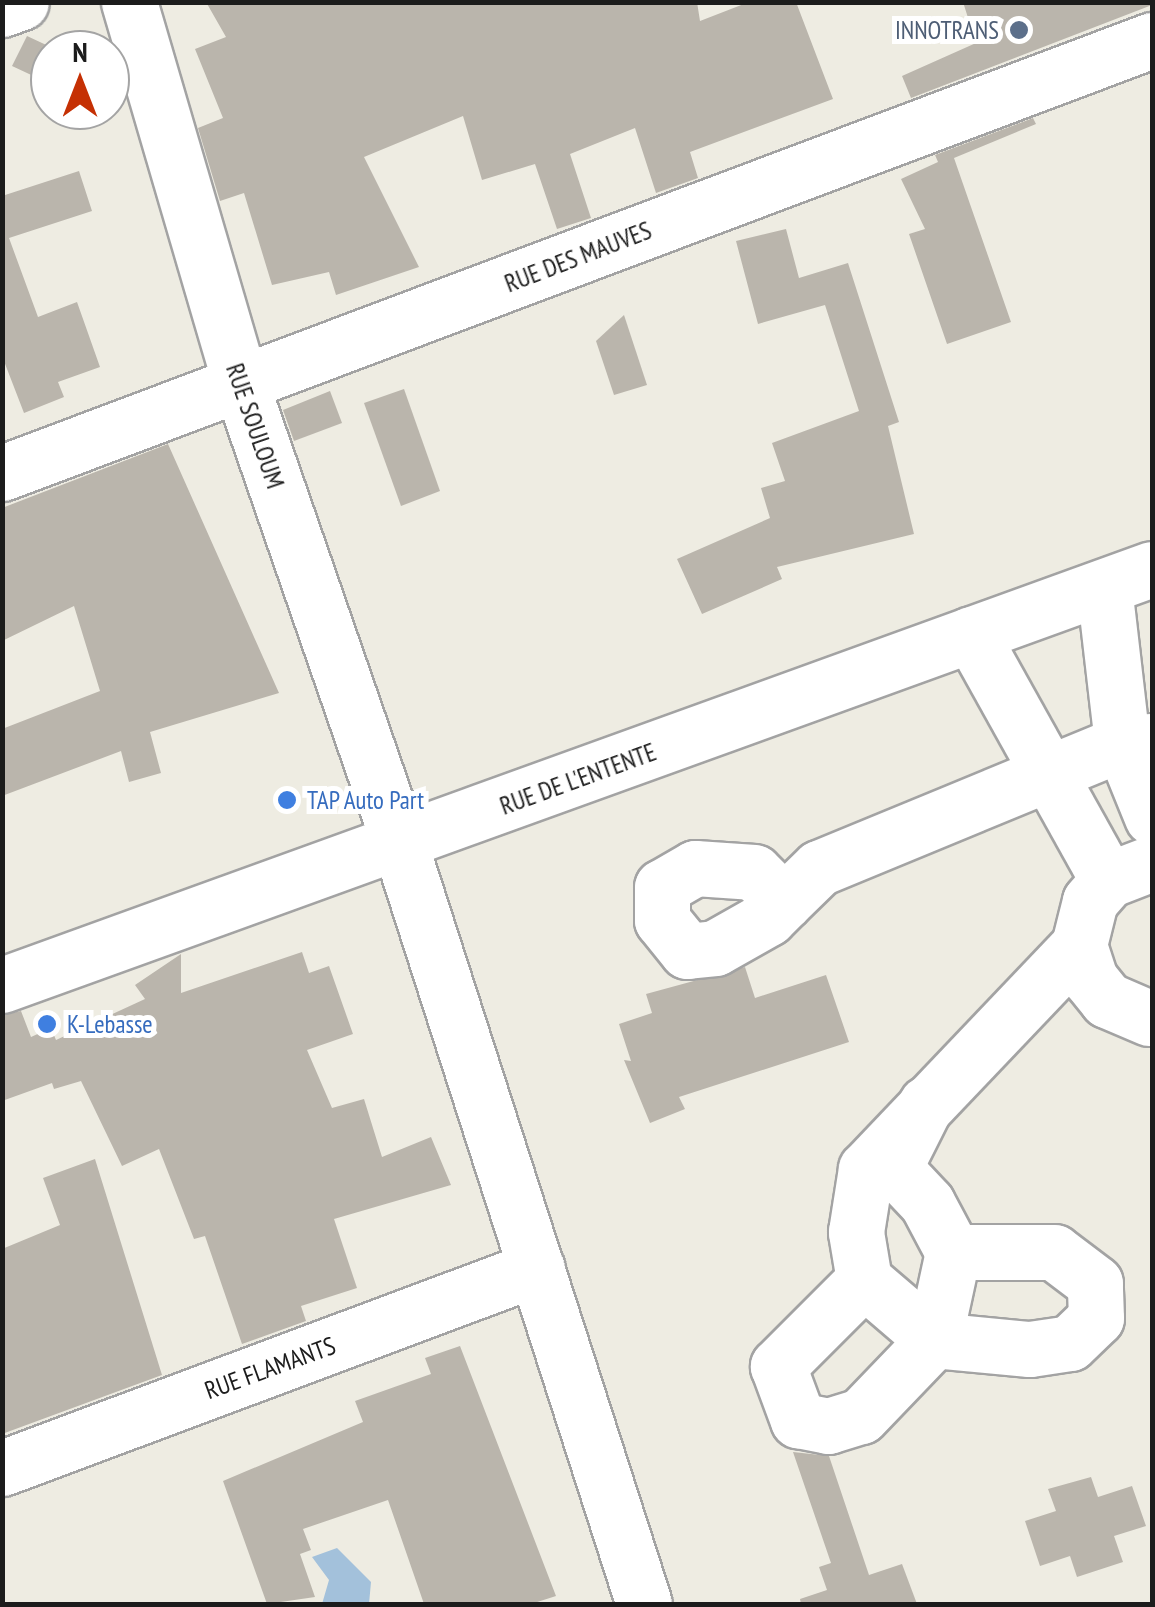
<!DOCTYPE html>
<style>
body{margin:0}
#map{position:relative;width:1155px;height:1607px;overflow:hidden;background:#eeece2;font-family:"PT Sans Narrow",sans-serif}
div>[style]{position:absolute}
.water>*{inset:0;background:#a3c1db}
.building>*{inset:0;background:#bab5ac}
.roads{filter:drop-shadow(2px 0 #a3a3a3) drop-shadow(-2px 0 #a3a3a3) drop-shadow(0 2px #a3a3a3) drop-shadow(0 -2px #a3a3a3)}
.minor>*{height:55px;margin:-27.5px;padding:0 27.5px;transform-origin:27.5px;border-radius:27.5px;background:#fff}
.dots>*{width:28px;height:28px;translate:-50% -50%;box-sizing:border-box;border:5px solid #fff;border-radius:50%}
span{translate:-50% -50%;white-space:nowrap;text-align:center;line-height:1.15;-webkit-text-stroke:10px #fff;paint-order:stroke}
.service-label{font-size:25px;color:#4e5e75}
.right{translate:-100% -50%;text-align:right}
.street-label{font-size:25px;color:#1c1c1c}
.shop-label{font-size:25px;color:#366cbe}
.left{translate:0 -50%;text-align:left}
.frame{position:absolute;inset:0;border:5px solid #1c1c1c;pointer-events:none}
.north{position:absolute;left:30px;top:30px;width:100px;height:100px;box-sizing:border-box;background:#fff;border:2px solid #a4a4a4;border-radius:50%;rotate:0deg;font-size:28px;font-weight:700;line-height:40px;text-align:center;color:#1c1c1c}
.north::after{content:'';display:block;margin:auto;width:35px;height:45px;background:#c53004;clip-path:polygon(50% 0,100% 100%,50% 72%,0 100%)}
</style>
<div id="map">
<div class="water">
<i style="clip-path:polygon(337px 1548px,371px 1582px,369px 1604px,322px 1604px,329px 1580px,312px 1557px)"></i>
</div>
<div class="building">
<i style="clip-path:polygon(206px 2px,697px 2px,700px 21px,749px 2px,796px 2px,833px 99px,690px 152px,698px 178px,656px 193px,635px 128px,570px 154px,591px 218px,557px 229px,535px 164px,482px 180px,463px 116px,364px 157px,419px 267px,336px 295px,329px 272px,272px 285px,244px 193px,220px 201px,198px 128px,223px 118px,195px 49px,226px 37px)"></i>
<i style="clip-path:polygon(963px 2px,1152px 2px,1152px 5px,911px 98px,902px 76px,976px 43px)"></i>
<i style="clip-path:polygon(27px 36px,57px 50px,50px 50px,42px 80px,12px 66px)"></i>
<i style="clip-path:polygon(1033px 118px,1036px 124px,954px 158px,1011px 322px,947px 344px,909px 234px,925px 229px,901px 179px,938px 162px,935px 155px)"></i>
<i style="clip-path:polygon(79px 171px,92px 211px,9px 238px,38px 317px,77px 302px,100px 367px,58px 382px,64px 397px,24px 413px,2px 356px,2px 196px)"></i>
<i style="clip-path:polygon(786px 229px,799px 278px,848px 263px,899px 422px,888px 426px,914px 534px,777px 567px,782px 579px,702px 614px,677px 559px,770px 518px,761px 488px,785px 481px,772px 443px,859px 411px,825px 305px,758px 324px,736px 241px)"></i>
<i style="clip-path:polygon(624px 315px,647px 385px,614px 395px,596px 341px)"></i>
<i style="clip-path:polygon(404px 389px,440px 491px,401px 506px,364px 403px)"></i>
<i style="clip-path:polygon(330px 391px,342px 423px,294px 441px,283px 410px)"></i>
<i style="clip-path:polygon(168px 444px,279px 693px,150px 732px,161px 773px,129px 782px,121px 751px,2px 796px,2px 729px,100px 691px,74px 606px,2px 641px,2px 508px)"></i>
<i style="clip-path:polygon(302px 952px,309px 973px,329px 966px,353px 1034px,307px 1050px,332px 1108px,364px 1099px,382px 1157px,431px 1137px,451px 1185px,334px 1219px,357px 1288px,301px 1306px,306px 1321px,242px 1344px,205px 1236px,194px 1239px,159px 1149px,122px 1166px,81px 1081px,54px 1089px,52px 1083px,2px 1101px,2px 1015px,21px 1011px,31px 1037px,51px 1028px,56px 1040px,145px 999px,135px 985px,181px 954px,181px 993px)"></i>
<i style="clip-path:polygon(745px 967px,755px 998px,826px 975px,849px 1042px,679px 1097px,685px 1109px,650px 1123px,624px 1060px,631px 1061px,619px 1024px,652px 1013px,646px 994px)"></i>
<i style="clip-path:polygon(95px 1159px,162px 1375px,2px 1434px,2px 1249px,60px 1225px,43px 1178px)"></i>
<i style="clip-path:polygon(460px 1346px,556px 1596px,531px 1604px,424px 1604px,388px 1500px,303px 1529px,311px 1550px,300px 1554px,315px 1597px,267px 1604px,223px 1481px,363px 1422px,355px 1401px,431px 1374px,425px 1358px)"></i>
<i style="clip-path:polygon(793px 1452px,829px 1456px,869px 1575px,902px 1564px,917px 1604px,801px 1604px,800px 1599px,827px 1590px,819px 1567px,831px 1563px)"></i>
<i style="clip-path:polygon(1091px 1477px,1098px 1497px,1132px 1486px,1146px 1526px,1114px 1536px,1123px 1562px,1077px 1577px,1070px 1556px,1040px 1566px,1025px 1521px,1056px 1511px,1048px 1489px)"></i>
</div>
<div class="roads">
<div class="minor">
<i style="left:129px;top:2px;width:399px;rotate:73.7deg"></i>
<i style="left:241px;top:385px;width:487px;rotate:70.9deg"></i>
<i style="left:400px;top:845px;width:797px;rotate:72.18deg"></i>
<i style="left:2px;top:9px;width:20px;rotate:-20deg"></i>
<i style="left:2px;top:473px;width:1229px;rotate:-20.63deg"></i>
<i style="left:1104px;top:587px;width:157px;rotate:83.4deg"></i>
<i style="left:1122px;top:743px;width:80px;rotate:67.9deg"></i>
<i style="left:971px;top:634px;width:282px;rotate:60.9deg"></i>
<i style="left:784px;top:902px;width:42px;rotate:-135deg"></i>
<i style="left:754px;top:872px;width:59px;rotate:-176.1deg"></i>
<i style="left:695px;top:868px;width:38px;rotate:150deg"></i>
<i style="left:662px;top:887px;width:33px;rotate:90deg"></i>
<i style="left:662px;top:920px;width:40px;rotate:51deg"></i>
<i style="left:687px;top:951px;width:28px;rotate:-6deg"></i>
<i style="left:715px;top:948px;width:61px;rotate:-29.5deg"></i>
<i style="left:768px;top:918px;width:23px;rotate:-45deg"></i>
<i style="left:784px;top:902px;width:49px;rotate:-44.2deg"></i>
<i style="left:819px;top:868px;width:328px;rotate:-22.4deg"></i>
<i style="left:1122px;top:743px;width:30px;rotate:-4deg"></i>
<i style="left:2px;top:985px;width:1223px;rotate:-19.89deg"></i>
<i style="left:1149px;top:1018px;width:46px;rotate:-156.8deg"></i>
<i style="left:1107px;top:1000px;width:27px;rotate:-129deg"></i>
<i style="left:1090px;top:979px;width:36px;rotate:-108deg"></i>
<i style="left:1079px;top:945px;width:45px;rotate:-76deg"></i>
<i style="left:1090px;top:901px;width:28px;rotate:-49deg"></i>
<i style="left:1108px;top:880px;width:47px;rotate:-21.1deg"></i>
<i style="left:953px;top:1252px;width:90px;rotate:102.2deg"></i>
<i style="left:934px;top:1340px;width:92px;rotate:-139.4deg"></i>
<i style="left:864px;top:1280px;width:49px;rotate:-99.5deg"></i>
<i style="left:856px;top:1232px;width:64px;rotate:-81deg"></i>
<i style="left:866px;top:1169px;width:309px;rotate:-46.4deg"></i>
<i style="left:864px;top:1280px;width:122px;rotate:135deg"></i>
<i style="left:778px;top:1366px;width:58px;rotate:69.7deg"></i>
<i style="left:798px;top:1420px;width:31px;rotate:11deg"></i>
<i style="left:828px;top:1426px;width:34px;rotate:-17deg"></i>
<i style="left:861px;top:1416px;width:105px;rotate:-46.2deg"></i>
<i style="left:934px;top:1340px;width:96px;rotate:5.4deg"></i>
<i style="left:1030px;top:1349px;width:40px;rotate:-8.5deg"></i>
<i style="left:1070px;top:1343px;width:36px;rotate:-44deg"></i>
<i style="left:1096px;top:1318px;width:35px;rotate:-92deg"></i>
<i style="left:1095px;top:1283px;width:51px;rotate:-142.9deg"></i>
<i style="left:1054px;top:1252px;width:101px;rotate:180deg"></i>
<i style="left:953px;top:1252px;width:55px;rotate:-118deg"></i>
<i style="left:927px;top:1203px;width:48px;rotate:-133.3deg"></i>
<i style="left:894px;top:1168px;width:72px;rotate:-63.4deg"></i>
<i style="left:2px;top:1468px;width:571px;rotate:-20.5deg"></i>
</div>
</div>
<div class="dots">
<i style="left:1019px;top:30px;background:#5c6f8a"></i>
<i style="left:287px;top:800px;background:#3f7fe0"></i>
<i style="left:47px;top:1024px;background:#3f7fe0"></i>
</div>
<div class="service-label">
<span class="right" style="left:999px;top:30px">INNOTRANS</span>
</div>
<div class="street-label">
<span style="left:578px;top:257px;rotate:-21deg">RUE DES MAUVES</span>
<span style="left:255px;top:426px;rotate:71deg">RUE SOULOUM</span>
<span style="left:578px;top:779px;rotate:-20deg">RUE DE L'ENTENTE</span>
<span style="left:270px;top:1368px;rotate:-20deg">RUE FLAMANTS</span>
</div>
<div class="shop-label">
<span class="left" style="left:307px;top:800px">TAP Auto Part</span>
<span class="left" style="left:67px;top:1024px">K-Lebasse</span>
</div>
<div class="frame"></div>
<div class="north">N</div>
</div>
